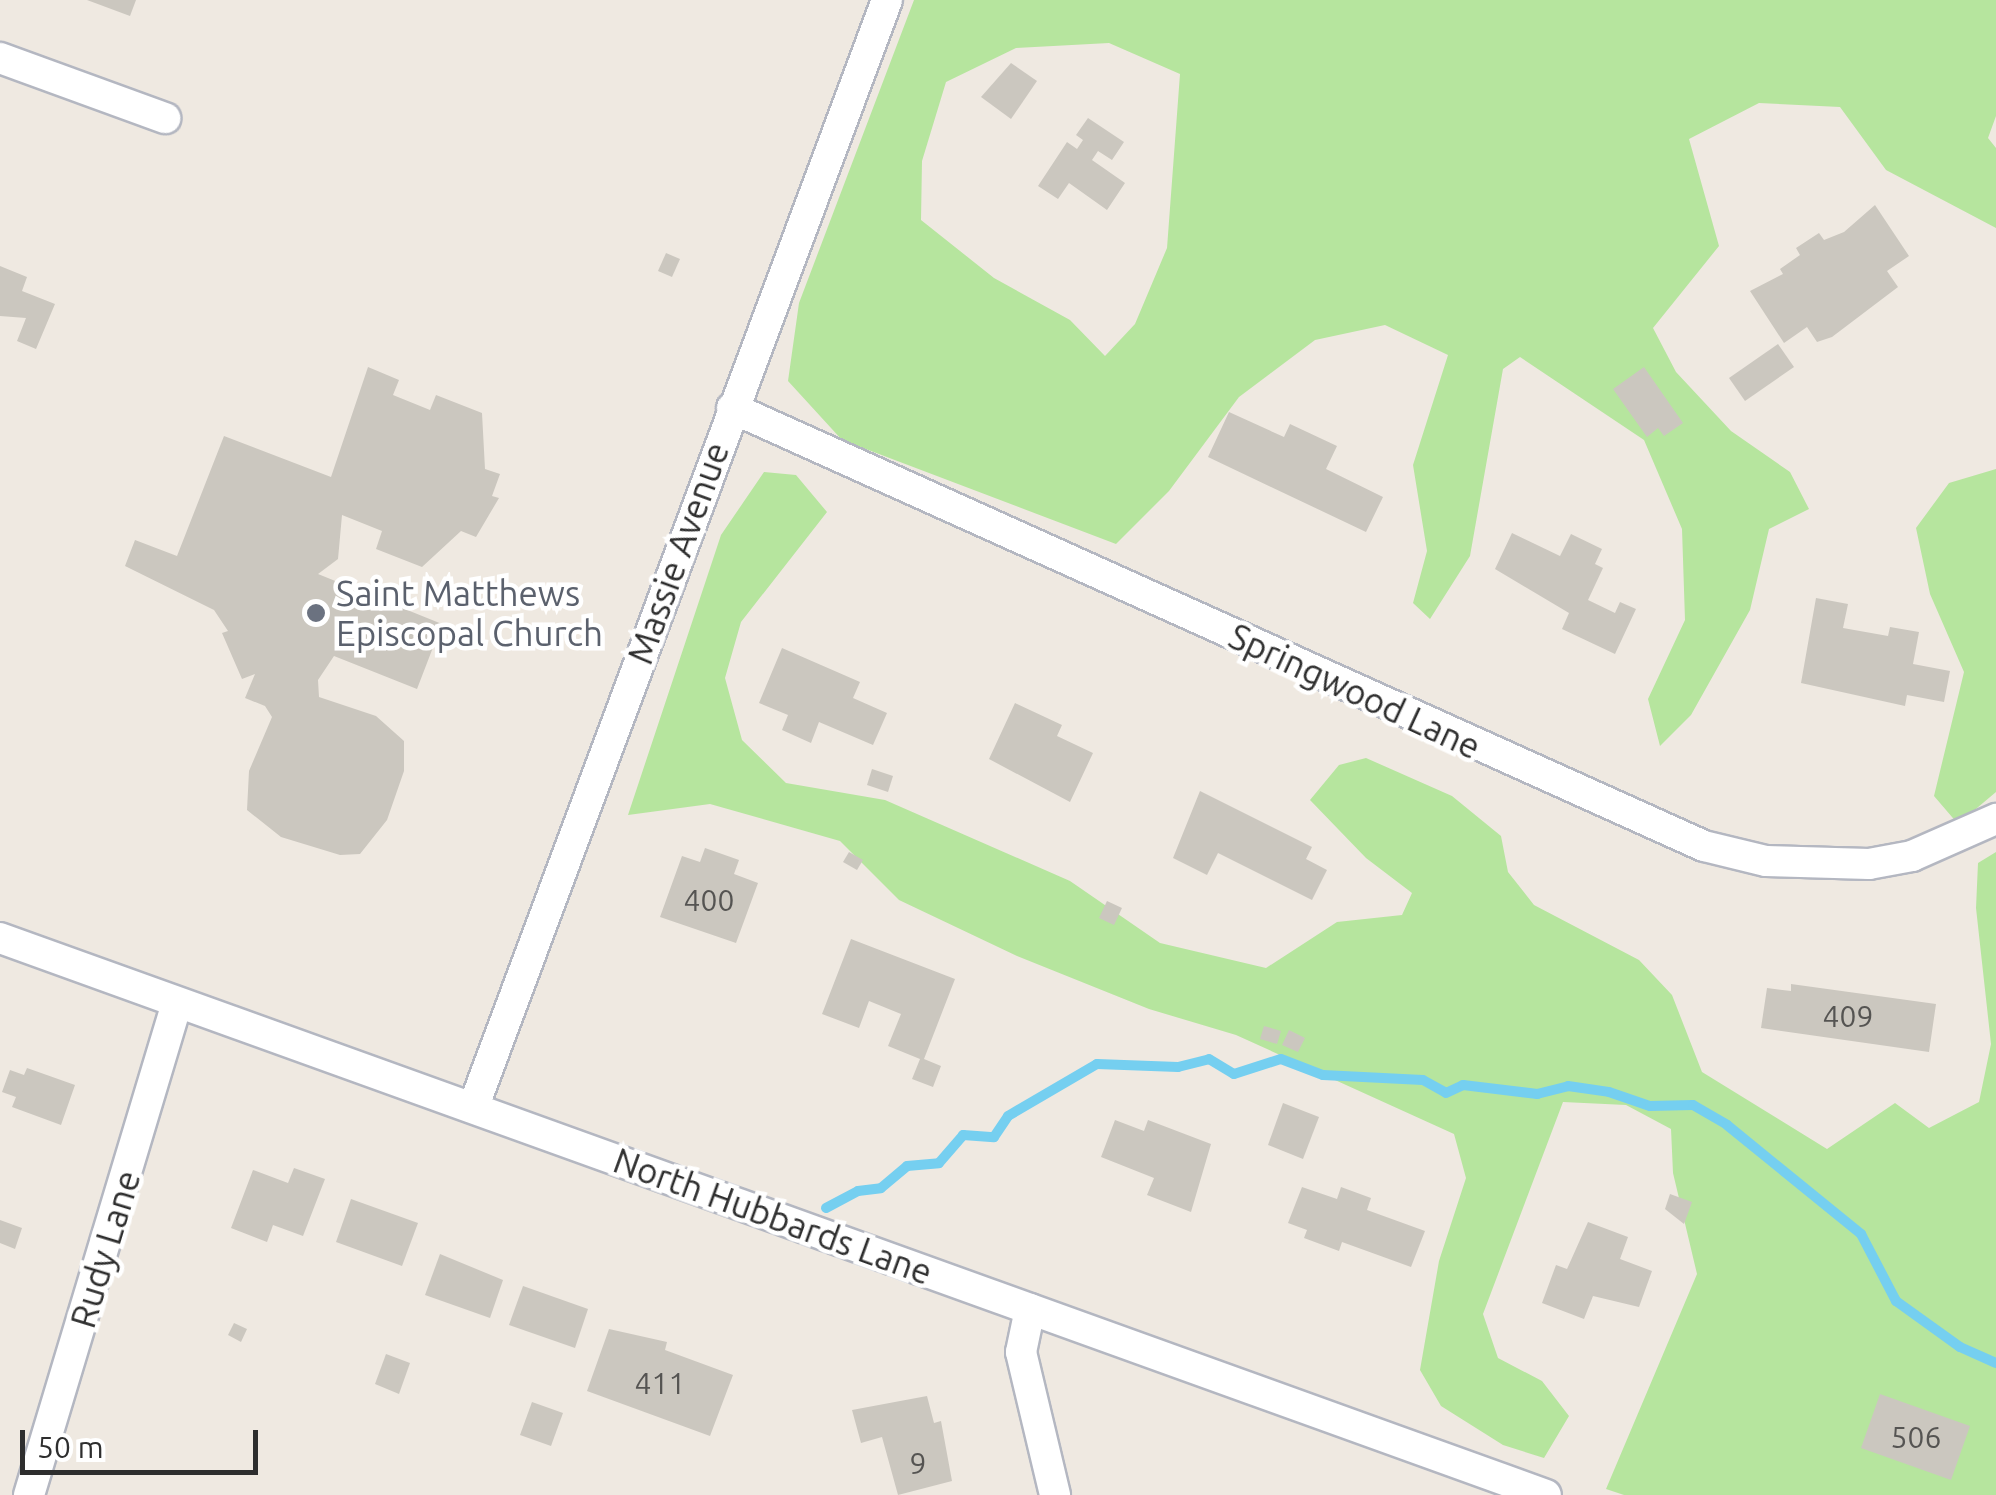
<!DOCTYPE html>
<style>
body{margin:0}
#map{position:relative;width:1996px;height:1495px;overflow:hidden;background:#efe9e1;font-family:Ubuntu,sans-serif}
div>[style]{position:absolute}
.green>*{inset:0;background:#b6e59e}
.stream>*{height:10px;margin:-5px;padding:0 5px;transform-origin:5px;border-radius:5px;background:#75cff0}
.building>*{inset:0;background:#cbc7bf}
.roads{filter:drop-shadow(2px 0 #b4b7c1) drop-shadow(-2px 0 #b4b7c1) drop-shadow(0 2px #b4b7c1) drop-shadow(0 -2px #b4b7c1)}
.street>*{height:30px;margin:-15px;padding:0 15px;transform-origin:15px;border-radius:15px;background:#fff}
.dots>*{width:28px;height:28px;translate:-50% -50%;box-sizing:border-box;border:5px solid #fff;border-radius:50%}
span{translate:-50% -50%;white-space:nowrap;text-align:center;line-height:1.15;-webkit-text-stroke:9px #fff;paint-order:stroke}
.number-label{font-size:30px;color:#555452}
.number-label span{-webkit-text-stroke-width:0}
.street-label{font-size:35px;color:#2e2e2e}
.worship-label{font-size:35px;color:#5b616d}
.left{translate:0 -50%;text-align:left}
.scale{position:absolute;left:20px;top:1430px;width:238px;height:45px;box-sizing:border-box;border:5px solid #2e2e2e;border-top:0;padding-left:12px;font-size:30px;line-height:35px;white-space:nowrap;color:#2e2e2e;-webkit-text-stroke:8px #fff;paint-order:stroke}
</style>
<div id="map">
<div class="green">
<i style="clip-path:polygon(evenodd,914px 0,1996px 0,1996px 116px,1988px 138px,1996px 148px,1996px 228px,1886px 170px,1840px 107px,1759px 103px,1689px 139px,1719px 246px,1653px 328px,1676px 372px,1731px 431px,1790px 472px,1809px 509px,1769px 529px,1750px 610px,1691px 715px,1660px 746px,1648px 699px,1685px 620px,1682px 529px,1644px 440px,1520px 357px,1503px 369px,1470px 556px,1430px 619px,1413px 603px,1427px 551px,1413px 465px,1448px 355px,1385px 325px,1315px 340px,1239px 397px,1169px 491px,1116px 544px,842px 440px,788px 381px,799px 303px,914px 0,1109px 43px,1180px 74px,1167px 248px,1135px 324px,1105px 356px,1070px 320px,994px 278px,921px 220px,922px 161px,946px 82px,1016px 48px,1109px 43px)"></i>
<i style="clip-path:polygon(1996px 469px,1996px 792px,1958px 824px,1934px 796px,1964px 672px,1930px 594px,1916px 528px,1949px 483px)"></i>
<i style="clip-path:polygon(764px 472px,796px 475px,827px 512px,741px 622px,725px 678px,742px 740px,786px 783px,885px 800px,1070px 881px,1160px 943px,1266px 968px,1337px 922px,1402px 915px,1412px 893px,1366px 858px,1310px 800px,1339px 765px,1366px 758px,1452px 796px,1501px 836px,1508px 872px,1534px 905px,1639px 960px,1672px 995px,1702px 1072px,1827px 1149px,1895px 1103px,1929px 1128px,1979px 1102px,1991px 1044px,1976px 908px,1978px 863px,1996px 852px,1996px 1495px,1624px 1495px,1606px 1489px,1697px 1274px,1673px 1173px,1671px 1129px,1626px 1105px,1563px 1102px,1483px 1314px,1498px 1358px,1542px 1381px,1569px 1416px,1544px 1458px,1503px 1445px,1441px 1406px,1420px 1370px,1439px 1261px,1466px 1178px,1454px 1134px,1236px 1035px,1149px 1009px,1017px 956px,899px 900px,840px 841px,710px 804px,628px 815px,721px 535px)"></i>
</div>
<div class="stream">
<i style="left:826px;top:1208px;width:36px;rotate:-28deg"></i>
<i style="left:858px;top:1191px;width:23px;rotate:-7deg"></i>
<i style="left:881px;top:1188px;width:34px;rotate:-40deg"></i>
<i style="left:907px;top:1166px;width:32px;rotate:-5deg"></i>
<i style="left:939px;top:1163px;width:37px;rotate:-49deg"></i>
<i style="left:963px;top:1135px;width:31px;rotate:4deg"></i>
<i style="left:994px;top:1137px;width:25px;rotate:-56deg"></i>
<i style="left:1008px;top:1116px;width:103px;rotate:-30.3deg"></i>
<i style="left:1097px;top:1064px;width:81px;rotate:2.1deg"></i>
<i style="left:1178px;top:1067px;width:32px;rotate:-14deg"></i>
<i style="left:1209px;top:1059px;width:29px;rotate:31deg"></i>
<i style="left:1234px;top:1074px;width:49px;rotate:-17.7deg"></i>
<i style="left:1281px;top:1059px;width:45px;rotate:20.9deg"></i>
<i style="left:1323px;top:1075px;width:100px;rotate:2.9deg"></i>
<i style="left:1423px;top:1080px;width:26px;rotate:29deg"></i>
<i style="left:1446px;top:1093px;width:19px;rotate:-25deg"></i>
<i style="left:1463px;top:1085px;width:75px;rotate:6.9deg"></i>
<i style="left:1537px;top:1094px;width:32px;rotate:-14deg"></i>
<i style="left:1568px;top:1086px;width:41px;rotate:8.3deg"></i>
<i style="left:1609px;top:1092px;width:43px;rotate:18.9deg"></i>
<i style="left:1650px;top:1106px;width:43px;rotate:-1.3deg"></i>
<i style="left:1693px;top:1105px;width:39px;rotate:30deg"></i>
<i style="left:1727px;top:1125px;width:173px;rotate:39.1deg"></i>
<i style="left:1861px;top:1234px;width:76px;rotate:62.4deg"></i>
<i style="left:1896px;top:1301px;width:79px;rotate:35.7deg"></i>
<i style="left:1960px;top:1347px;width:39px;rotate:24deg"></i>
</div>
<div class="building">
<i style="clip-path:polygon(87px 0,136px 0,130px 16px)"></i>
<i style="clip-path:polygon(1011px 63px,1037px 81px,1011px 119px,981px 97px)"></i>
<i style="clip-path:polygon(1088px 118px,1124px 142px,1112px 160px,1098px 151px,1092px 160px,1125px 183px,1107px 210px,1069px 183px,1058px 199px,1038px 186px,1067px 142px,1077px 149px,1083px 140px,1076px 135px)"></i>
<i style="clip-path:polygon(1875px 205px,1909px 256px,1887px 271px,1898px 287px,1832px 337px,1817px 342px,1807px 327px,1784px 343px,1750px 291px,1783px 274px,1780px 269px,1800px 255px,1796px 248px,1819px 233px,1824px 240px,1844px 232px)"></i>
<i style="clip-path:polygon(666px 253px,680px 259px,672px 277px,658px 271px)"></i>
<i style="clip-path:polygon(0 266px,27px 277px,22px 291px,55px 304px,36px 349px,17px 341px,26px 318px,0 316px)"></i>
<i style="clip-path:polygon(1778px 344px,1794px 367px,1745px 401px,1729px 378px)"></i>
<i style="clip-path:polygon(368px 367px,399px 380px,393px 395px,430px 410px,436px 395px,482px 413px,485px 469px,500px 474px,492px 496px,499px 498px,476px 537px,461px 531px,422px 567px,376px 549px,382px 531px,342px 515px,338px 559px,318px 574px,442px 624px,417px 689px,334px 656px,318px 680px,319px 697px,376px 716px,404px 741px,404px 771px,387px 820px,360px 854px,340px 855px,281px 837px,247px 810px,249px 771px,272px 717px,265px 706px,245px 698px,255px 674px,242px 679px,222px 633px,228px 631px,214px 610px,125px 566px,135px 540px,177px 556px,224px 436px,331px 477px)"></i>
<i style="clip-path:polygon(1644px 367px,1683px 423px,1664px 436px,1658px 428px,1647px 437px,1613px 389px)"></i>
<i style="clip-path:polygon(1229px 412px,1284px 437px,1290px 424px,1337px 446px,1326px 469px,1383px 497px,1366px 532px,1208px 457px)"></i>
<i style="clip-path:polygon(1512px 533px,1560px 556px,1571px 534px,1602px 549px,1595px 564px,1603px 568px,1588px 600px,1615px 613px,1620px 602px,1636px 609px,1615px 654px,1562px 629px,1569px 613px,1495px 569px)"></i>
<i style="clip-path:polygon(1816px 598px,1848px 604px,1843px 628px,1888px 636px,1890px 627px,1919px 632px,1913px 664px,1950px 671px,1944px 702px,1907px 695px,1905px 706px,1801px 683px)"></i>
<i style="clip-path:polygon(782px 648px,860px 682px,853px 698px,887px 713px,873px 745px,819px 722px,811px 743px,782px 730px,788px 715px,759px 703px)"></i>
<i style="clip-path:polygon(1015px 703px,1062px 725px,1057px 736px,1093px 753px,1070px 802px,989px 759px)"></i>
<i style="clip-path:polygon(872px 769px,893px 776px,888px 792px,867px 785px)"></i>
<i style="clip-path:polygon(1200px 791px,1312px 847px,1306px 859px,1327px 870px,1312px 900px,1218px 853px,1207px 875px,1173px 858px)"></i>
<i style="clip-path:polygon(705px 848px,739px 860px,734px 874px,758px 883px,736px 943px,660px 917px,682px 856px,700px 862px)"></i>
<i style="clip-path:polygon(849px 852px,863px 860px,857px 870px,843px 862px)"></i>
<i style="clip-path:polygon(1107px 901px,1122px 908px,1114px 925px,1099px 918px)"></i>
<i style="clip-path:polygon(851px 939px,955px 979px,924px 1059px,941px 1066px,933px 1087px,912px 1079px,920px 1059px,888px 1046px,901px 1014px,869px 1001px,859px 1028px,822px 1014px)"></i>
<i style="clip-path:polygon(1791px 984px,1936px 1004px,1929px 1052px,1761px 1028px,1767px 988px,1791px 991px)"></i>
<i style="clip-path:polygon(1264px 1026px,1281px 1031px,1277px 1044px,1260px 1039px)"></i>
<i style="clip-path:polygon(1289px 1030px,1305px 1038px,1298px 1052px,1282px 1045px)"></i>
<i style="clip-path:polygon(27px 1068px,75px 1085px,61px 1125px,12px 1107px,16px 1097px,2px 1092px,10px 1070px,24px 1075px)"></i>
<i style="clip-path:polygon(1283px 1103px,1319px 1117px,1303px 1159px,1268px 1145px)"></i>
<i style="clip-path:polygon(1115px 1120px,1144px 1131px,1148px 1120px,1211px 1144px,1191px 1212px,1147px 1195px,1154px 1178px,1101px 1157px)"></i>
<i style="clip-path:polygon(294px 1168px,325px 1179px,303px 1236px,273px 1225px,267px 1242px,231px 1228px,253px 1170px,288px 1183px)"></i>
<i style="clip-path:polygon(1302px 1187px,1337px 1199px,1341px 1187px,1371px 1198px,1367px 1210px,1425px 1231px,1411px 1267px,1342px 1242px,1339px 1251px,1304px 1238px,1307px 1230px,1288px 1223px)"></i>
<i style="clip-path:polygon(1670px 1194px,1692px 1202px,1684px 1224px,1665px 1209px)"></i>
<i style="clip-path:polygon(351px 1199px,418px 1223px,402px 1266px,336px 1242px)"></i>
<i style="clip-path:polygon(0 1220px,22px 1228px,15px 1249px,0 1243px)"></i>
<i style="clip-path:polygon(1588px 1222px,1628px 1237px,1620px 1259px,1652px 1271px,1639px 1307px,1593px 1296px,1584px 1319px,1542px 1303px,1556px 1265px,1567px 1269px)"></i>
<i style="clip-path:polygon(440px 1254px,503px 1280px,490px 1318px,425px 1295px)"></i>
<i style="clip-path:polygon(523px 1286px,588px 1309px,575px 1348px,509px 1325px)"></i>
<i style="clip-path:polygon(234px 1323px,247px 1329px,241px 1342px,228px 1335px)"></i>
<i style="clip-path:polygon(609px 1329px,667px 1342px,665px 1350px,733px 1375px,710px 1436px,587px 1391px)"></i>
<i style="clip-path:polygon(386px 1354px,410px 1363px,399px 1394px,375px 1384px)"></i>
<i style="clip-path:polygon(1880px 1394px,1970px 1426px,1951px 1480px,1861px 1448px)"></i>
<i style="clip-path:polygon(927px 1396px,934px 1423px,941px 1421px,952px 1481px,898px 1495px,882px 1437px,861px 1443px,852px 1410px)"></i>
<i style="clip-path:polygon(532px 1402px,563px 1413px,551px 1446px,520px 1435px)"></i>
</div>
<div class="roads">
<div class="street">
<i style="left:0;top:58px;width:176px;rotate:20deg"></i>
<i style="left:732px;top:408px;width:1066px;rotate:24.26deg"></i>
<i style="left:1704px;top:846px;width:64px;rotate:13.6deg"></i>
<i style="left:1766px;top:861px;width:103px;rotate:1.7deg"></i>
<i style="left:1869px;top:864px;width:44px;rotate:-10.5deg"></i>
<i style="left:1912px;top:856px;width:92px;rotate:-23.8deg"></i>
<i style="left:0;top:938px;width:1643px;rotate:19.81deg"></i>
<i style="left:473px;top:1108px;width:1183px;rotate:-69.51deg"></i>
<i style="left:1030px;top:1309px;width:44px;rotate:101.8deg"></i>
<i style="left:1021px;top:1352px;width:147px;rotate:76.6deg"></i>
<i style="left:29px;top:1495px;width:514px;rotate:-73.26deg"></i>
</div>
</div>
<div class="dots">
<i style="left:316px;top:613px;background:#6b7280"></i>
</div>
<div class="number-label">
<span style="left:709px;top:900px">400</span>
<span style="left:1848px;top:1016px">409</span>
<span style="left:660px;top:1383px">411</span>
<span style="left:1916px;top:1437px">506</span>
<span style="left:918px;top:1463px">9</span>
</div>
<div class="street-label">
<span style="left:678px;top:553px;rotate:-70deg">Massie Avenue</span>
<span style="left:1355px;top:691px;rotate:25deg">Springwood Lane</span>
<span style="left:773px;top:1216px;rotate:20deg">North Hubbards Lane</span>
<span style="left:105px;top:1249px;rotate:-73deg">Rudy Lane</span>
</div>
<div class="worship-label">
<span class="left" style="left:336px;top:613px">Saint Matthews<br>Episcopal Church</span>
</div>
<div class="scale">50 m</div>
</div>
